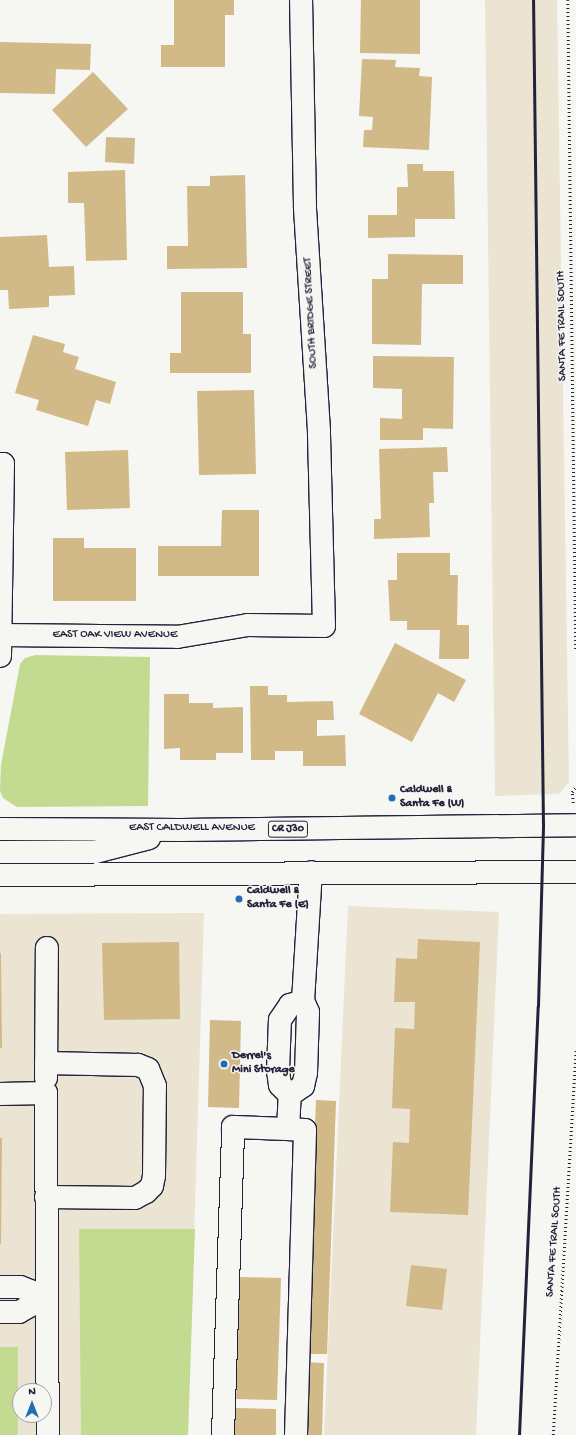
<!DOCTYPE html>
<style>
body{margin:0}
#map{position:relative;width:576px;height:1435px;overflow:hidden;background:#f6f6f2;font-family:"Gochi Hand",sans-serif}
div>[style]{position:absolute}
.built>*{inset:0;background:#ebe4d2}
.green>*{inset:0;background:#c2db91}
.building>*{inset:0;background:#d1b988}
.path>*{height:2.5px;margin-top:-1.25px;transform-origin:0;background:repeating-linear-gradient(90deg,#22223b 0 1px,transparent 0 4px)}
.roads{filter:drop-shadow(1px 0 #22223b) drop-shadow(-1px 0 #22223b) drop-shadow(0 1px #22223b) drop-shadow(0 -1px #22223b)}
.minor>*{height:22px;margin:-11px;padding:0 11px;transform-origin:11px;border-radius:11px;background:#f6f6f2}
.major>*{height:22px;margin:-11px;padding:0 11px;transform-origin:11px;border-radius:11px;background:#f6f6f2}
.rail>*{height:3px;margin:-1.5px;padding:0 1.5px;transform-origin:1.5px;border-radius:1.5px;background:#22223b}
.dots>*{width:11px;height:11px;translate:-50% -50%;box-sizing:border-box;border:2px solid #f6f6f2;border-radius:50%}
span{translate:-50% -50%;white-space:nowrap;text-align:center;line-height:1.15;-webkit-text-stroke:3px #f6f6f2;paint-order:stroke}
.shield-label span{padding:1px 3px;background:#f6f6f2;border:1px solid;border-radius:3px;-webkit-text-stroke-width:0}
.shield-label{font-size:11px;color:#22223b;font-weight:700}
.street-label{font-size:12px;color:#22223b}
.poi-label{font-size:12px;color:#22223b;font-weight:700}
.left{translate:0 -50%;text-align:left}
.north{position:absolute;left:12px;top:1383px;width:40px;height:40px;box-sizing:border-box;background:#f6f6f2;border:1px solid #a1a1a9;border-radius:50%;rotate:0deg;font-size:11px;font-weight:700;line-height:16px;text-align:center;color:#22223b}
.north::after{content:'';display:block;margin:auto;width:14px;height:18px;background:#1f6fb2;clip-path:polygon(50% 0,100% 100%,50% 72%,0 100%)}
</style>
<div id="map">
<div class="built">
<i style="clip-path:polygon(485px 0,557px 0,569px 782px,559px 794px,495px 796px)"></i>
<i style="clip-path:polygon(348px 906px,499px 912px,476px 1435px,324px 1435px)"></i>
<i style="clip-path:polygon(evenodd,204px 913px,188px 1435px,0 1435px,0 914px,204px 913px,20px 1391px,44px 1391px,44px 1415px,20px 1415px,20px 1391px)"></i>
</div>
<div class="green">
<i style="clip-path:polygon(35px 655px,150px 657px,148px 806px,17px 807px,3px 798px,0 791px,1px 765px,20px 664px,25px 658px)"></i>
<i style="clip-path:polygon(79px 1229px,195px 1229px,188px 1435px,81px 1435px)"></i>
<i style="clip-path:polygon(0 1347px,18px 1347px,18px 1435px,0 1435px)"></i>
</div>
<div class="building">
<i style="clip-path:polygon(174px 0,234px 0,234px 15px,225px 15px,225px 67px,161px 67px,161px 45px,174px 45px)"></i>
<i style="clip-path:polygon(361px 0,420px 0,420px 54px,360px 53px)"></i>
<i style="clip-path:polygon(0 42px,91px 44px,90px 70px,56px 69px,55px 94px,0 93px)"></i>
<i style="clip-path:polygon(362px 59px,396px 60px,395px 67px,420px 68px,419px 76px,432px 77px,429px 150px,363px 147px,364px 130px,372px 130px,373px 117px,359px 116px)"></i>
<i style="clip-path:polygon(93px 72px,128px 109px,86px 147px,52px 110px)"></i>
<i style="clip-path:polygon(106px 137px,135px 138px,134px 164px,105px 162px)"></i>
<i style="clip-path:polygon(407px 164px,423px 164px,423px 171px,454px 171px,455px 219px,415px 219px,415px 237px,368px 238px,368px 215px,397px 215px,397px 187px,408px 187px)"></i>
<i style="clip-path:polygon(125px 170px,127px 260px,86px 261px,84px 203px,68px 203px,68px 172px)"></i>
<i style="clip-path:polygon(245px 175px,247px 268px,167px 269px,167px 246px,188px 246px,187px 186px,210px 186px,210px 176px)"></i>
<i style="clip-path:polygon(47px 235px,49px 267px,74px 266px,75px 295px,49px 296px,49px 307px,9px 309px,8px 290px,0 290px,0 237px)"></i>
<i style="clip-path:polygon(388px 254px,463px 255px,463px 284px,422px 284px,421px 345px,372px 344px,372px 279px,388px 279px)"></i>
<i style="clip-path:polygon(181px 292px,243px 292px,243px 334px,251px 334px,251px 373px,170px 373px,170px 353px,181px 353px)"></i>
<i style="clip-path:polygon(33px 335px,65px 344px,63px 352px,79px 357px,75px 369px,116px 382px,110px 404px,96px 400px,88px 426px,36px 410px,39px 400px,15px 393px)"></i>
<i style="clip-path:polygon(373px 356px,454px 357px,453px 429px,423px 428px,423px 440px,380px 440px,380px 418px,402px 419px,402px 389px,373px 388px)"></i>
<i style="clip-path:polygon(254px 390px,256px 474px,199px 475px,197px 391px)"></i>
<i style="clip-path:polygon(447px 447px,448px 472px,433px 472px,434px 503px,429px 503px,430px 537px,374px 539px,374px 519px,381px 519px,379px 449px)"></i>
<i style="clip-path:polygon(128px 450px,130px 508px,67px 510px,65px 452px)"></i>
<i style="clip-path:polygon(222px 510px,259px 510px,259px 576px,158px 576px,158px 546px,221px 546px)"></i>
<i style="clip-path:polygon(53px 538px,84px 538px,84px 548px,136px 548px,136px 601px,53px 601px)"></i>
<i style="clip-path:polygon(397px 553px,450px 553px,450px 575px,458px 575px,457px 625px,469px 625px,469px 659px,439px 659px,440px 630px,407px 630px,407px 621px,390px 621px,388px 580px,397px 580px)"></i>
<i style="clip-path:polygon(395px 643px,466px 680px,454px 702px,438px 693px,412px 742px,359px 714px)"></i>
<i style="clip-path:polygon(250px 686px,268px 686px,268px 695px,287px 695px,287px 702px,333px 701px,334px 720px,317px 720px,317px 736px,345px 735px,346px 766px,303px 766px,303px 751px,275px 751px,275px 760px,251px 760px)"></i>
<i style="clip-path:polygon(164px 694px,189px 694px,189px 703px,213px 703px,213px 708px,243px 707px,243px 753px,216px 753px,216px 760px,180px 760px,180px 748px,164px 749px)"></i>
<i style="clip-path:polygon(418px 939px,480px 942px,468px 1215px,390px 1212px,393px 1142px,409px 1143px,410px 1109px,392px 1108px,395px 1028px,414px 1029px,415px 1002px,394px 1002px,396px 958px,417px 959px)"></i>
<i style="clip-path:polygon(179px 942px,180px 1019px,104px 1020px,102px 943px)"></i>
<i style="clip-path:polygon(0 953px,1px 953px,2px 1048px,0 1048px)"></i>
<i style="clip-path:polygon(210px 1020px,241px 1021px,239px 1108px,208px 1107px)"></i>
<i style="clip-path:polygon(316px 1100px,336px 1101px,327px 1354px,306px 1354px)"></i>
<i style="clip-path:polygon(0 1138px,2px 1138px,1px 1244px,0 1244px)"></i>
<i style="clip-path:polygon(411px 1265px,447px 1269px,442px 1310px,406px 1306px)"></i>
<i style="clip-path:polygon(240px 1277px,281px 1278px,277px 1400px,236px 1399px)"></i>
<i style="clip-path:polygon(304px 1362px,324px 1363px,322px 1435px,302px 1435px)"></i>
<i style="clip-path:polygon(235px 1408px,276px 1409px,276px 1435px,234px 1435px)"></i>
</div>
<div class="path">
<i style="left:568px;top:0;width:651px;rotate:89.3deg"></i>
<i style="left:573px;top:803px;width:11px;rotate:-95deg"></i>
<i style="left:572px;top:792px;width:7px;rotate:-56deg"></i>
<i style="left:553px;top:1435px;width:385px;rotate:-86.6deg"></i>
</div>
<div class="roads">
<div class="minor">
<i style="left:0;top:464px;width:3px"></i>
<i style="left:3px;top:464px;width:192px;rotate:90.9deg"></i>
<i style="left:0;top:635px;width:177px;rotate:0.6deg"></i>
<i style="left:177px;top:637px;width:72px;rotate:-9.6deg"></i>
<i style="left:248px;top:625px;width:76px;rotate:0.8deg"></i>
<i style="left:324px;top:626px;width:195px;rotate:-91.5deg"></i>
<i style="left:319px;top:431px;width:225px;rotate:-93.6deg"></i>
<i style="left:305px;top:206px;width:206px;rotate:-91.1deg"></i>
<i style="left:46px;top:1078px;width:130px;rotate:-89.6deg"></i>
<i style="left:0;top:1094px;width:46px;rotate:-1.2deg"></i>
<i style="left:46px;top:1093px;width:342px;rotate:89.7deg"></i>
<i style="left:290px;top:1095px;width:14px;rotate:-135deg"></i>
<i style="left:280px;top:1085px;width:14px;rotate:-98deg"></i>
<i style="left:278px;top:1071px;width:51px;rotate:-87.8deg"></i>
<i style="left:280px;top:1020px;width:18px;rotate:-56deg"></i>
<i style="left:290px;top:1005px;width:14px;rotate:-17deg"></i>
<i style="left:46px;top:1197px;width:89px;rotate:0.6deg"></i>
<i style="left:135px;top:1198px;width:13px;rotate:-29deg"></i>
<i style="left:146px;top:1192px;width:8px;rotate:-45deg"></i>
<i style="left:152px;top:1186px;width:10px;rotate:-79deg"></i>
<i style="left:154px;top:1176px;width:90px;rotate:-89.4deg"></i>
<i style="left:155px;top:1086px;width:18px;rotate:-112deg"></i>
<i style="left:148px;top:1069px;width:11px;rotate:-158deg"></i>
<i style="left:138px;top:1065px;width:92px;rotate:-178.8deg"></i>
<i style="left:0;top:1287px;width:20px"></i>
<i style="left:20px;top:1287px;width:28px;rotate:21deg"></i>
<i style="left:0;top:1312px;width:19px"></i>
<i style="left:19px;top:1312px;width:31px;rotate:-29deg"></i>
<i style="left:223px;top:1435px;width:308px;rotate:-88.1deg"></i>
<i style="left:233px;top:1127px;width:55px;rotate:2.1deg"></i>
<i style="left:296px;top:1435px;width:305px;rotate:-88.3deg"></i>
<i style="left:305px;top:1130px;width:17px;rotate:-177deg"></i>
<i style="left:288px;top:1129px;width:34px;rotate:-87deg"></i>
<i style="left:290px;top:1095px;width:16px;rotate:-35deg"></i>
<i style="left:303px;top:1086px;width:13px;rotate:-77deg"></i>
<i style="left:306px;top:1073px;width:61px;rotate:-88.1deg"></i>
<i style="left:308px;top:1012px;width:12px;rotate:-114deg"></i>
<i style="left:303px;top:1001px;width:129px;rotate:-86.5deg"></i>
</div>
<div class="major">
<i style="left:0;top:829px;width:181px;rotate:0.3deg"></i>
<i style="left:181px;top:830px;width:395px;rotate:-0.7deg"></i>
<i style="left:0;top:852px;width:95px"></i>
<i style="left:95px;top:852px;width:56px;rotate:-14.5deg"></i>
<i style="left:0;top:875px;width:576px;rotate:-0.3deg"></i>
</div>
</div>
<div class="rail">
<i style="left:519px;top:1435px;width:429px;rotate:-87.5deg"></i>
<i style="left:538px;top:1006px;width:181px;rotate:-88.4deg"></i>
<i style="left:543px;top:825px;width:825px;rotate:-90.69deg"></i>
</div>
<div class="dots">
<i style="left:392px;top:798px;background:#1f6fb2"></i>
<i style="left:239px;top:899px;background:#1f6fb2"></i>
<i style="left:224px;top:1064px;background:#1f6fb2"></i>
</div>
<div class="shield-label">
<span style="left:288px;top:829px">CR J30</span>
</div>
<div class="street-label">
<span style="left:312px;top:313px;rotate:-93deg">SOUTH BRIDGE STREET</span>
<span style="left:563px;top:326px;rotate:-91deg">SANTA FE TRAIL SOUTH</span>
<span style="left:115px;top:636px">EAST OAK VIEW AVENUE</span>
<span style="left:192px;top:829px">EAST CALDWELL AVENUE</span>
<span style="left:555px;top:1242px;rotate:-86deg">SANTA FE TRAIL SOUTH</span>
</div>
<div class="poi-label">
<span class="left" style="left:400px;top:798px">Caldwell &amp;<br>Santa Fe (W)</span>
<span class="left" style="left:247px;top:899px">Caldwell &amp;<br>Santa Fe (E)</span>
<span class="left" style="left:232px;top:1064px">Derrel's<br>Mini Storage</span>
</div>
<div class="north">N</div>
</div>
